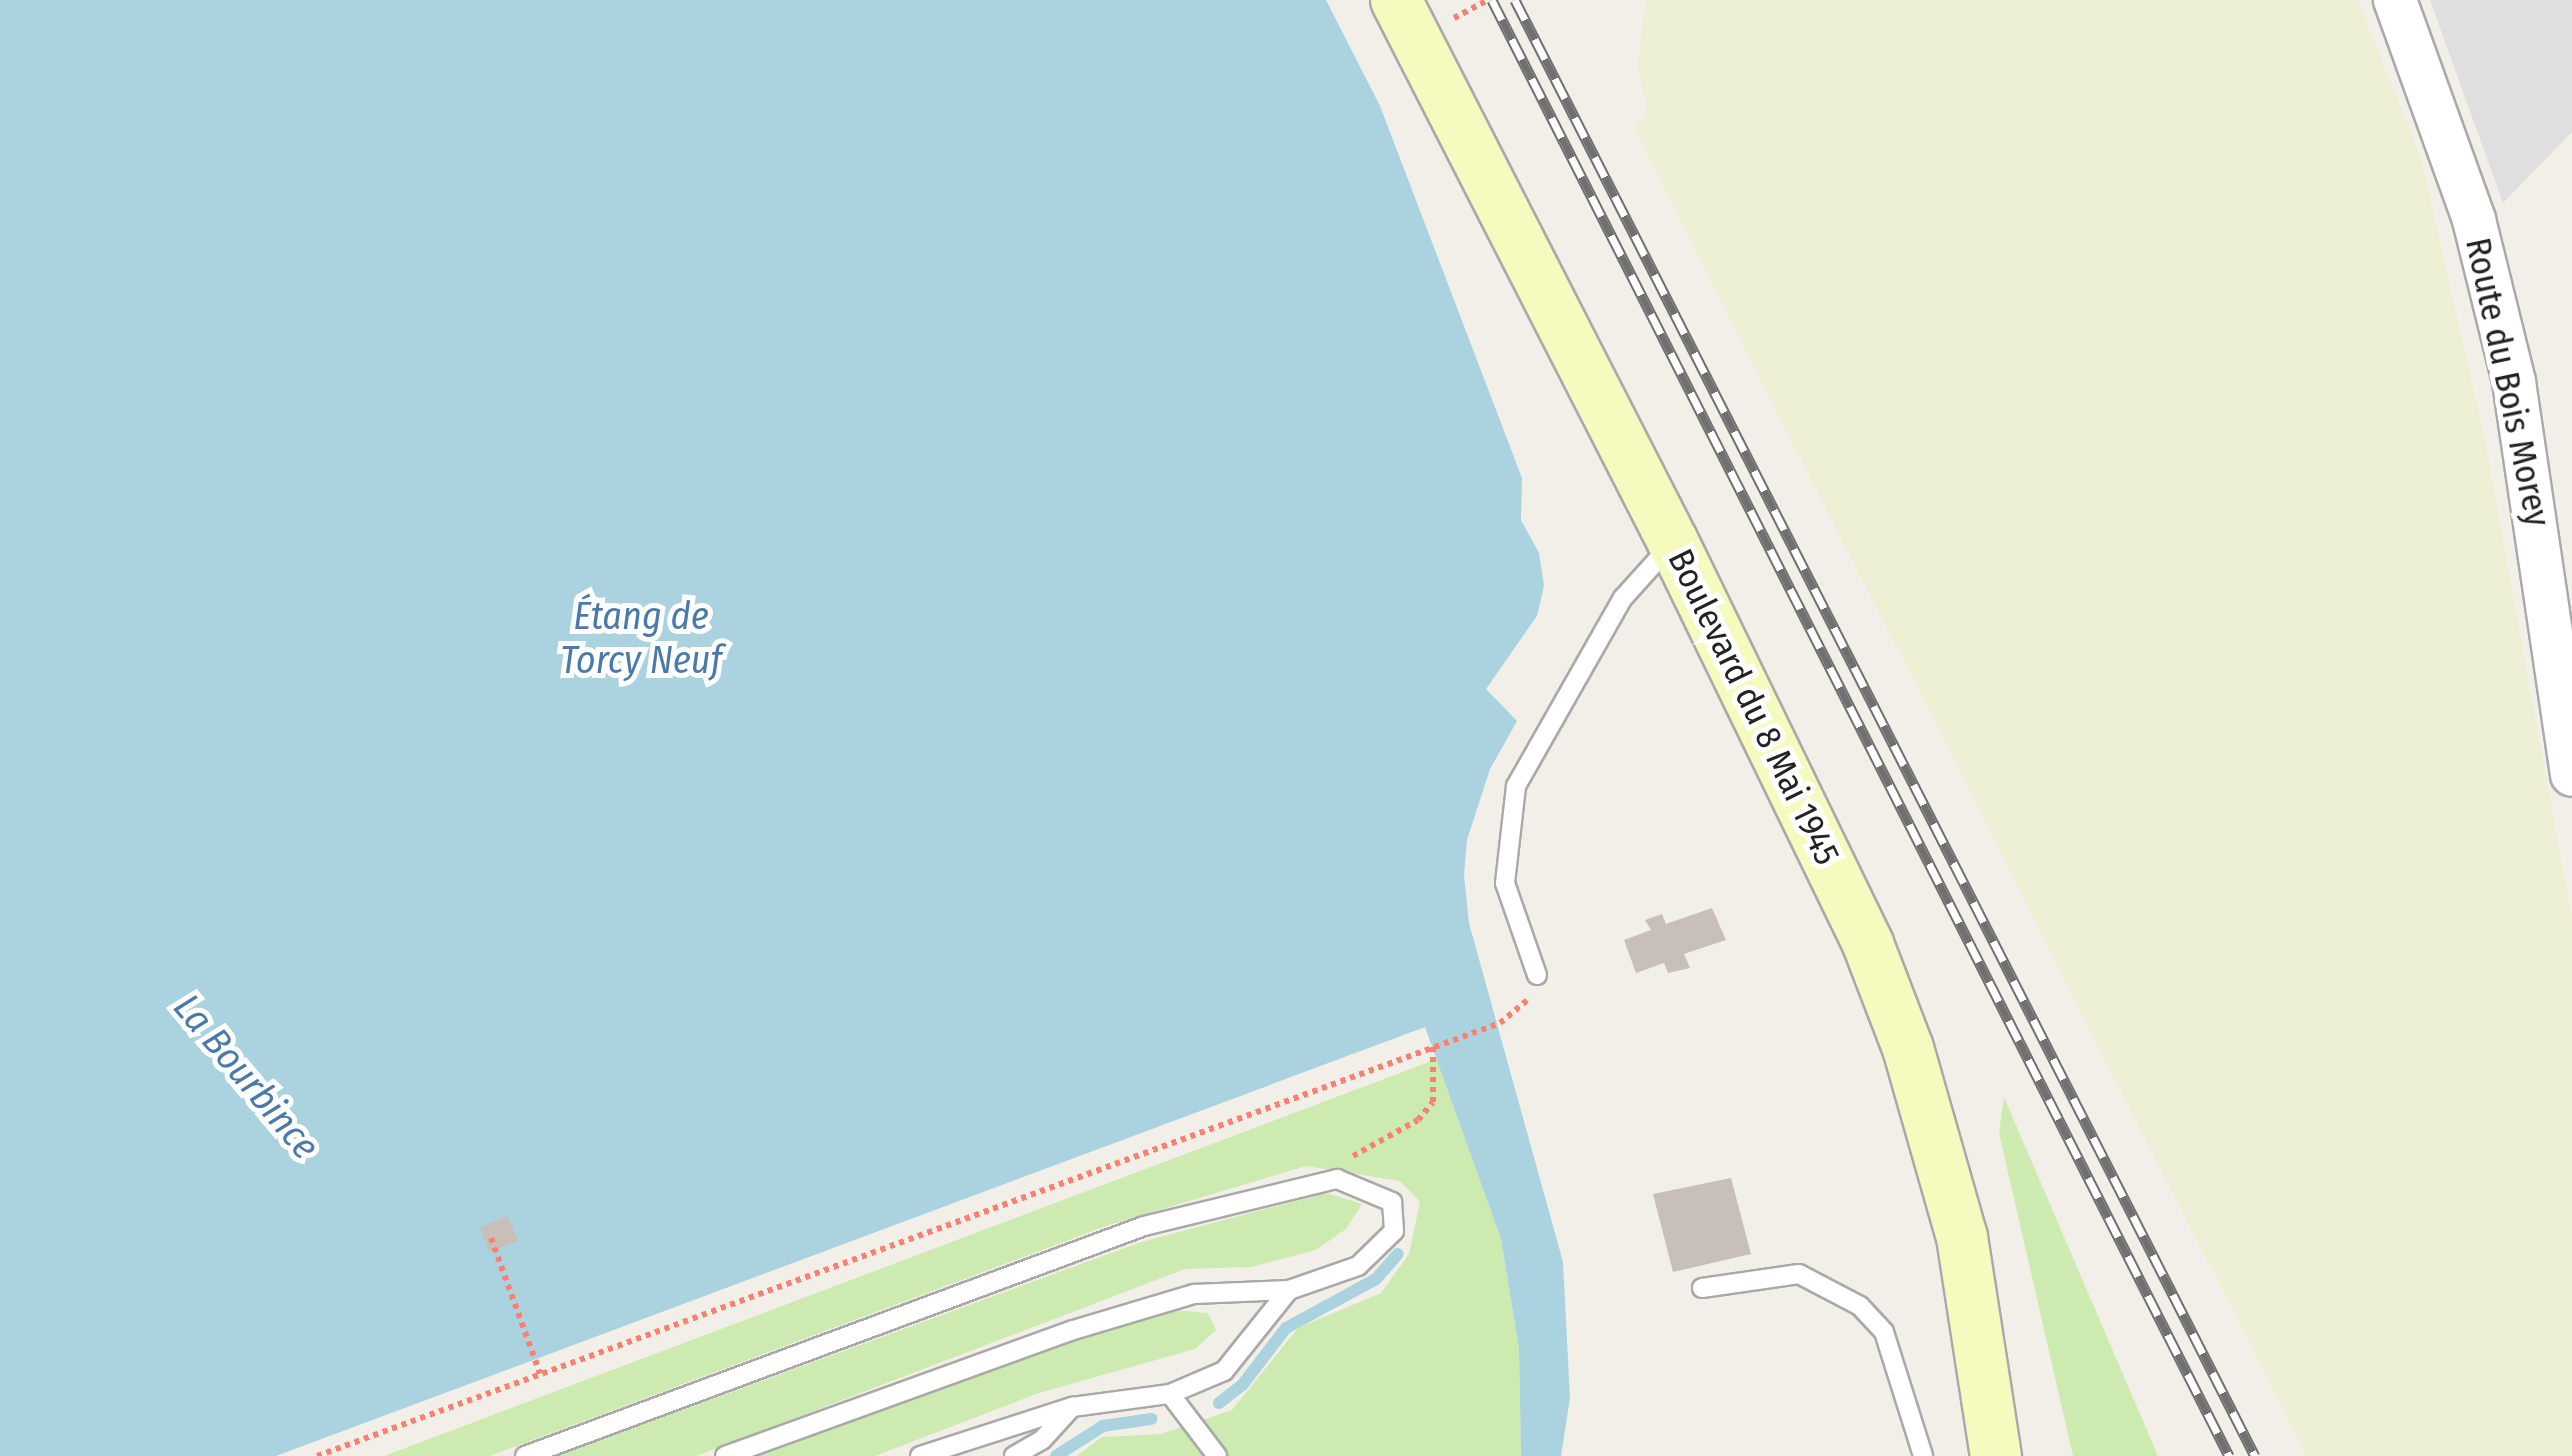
<!DOCTYPE html>
<meta charset="utf-8">
<style>
body{margin:0}
#map{position:relative;width:2572px;height:1456px;overflow:hidden;background:#f2efe9;font-family:"Fira Sans Condensed",sans-serif}
div>[style]{position:absolute}
.residential>*{inset:0;background:#e0dfdf}
.farmland>*{inset:0;background:#eef0d5}
.grass>*{inset:0;background:#cdebb0}
.water>*{inset:0;background:#aad3df}
.stream>*{height:12px;margin:-6px;padding:0 6px;transform-origin:6px;border-radius:6px;background:#aad3df}
.building>*{inset:0;background:#c7bfb8}
.path>*{height:6px;margin-top:-3px;transform-origin:0;background:repeating-linear-gradient(90deg,#fa8072 0 5px,transparent 0 10px)}
.roads{filter:drop-shadow(2px 0 #a9a9a9) drop-shadow(-2px 0 #a9a9a9) drop-shadow(0 2px #a9a9a9) drop-shadow(0 -2px #a9a9a9)}
.service>*{height:18px;margin:-9px;padding:0 9px;transform-origin:9px;border-radius:9px;background:#fff}
.tertiary>*{height:42px;margin:-21px;padding:0 21px;transform-origin:21px;border-radius:21px;background:#fff}
.secondary>*{height:50px;margin:-25px;padding:0 25px;transform-origin:25px;border-radius:25px;background:#f7fabf}
.rail>*{height:11px;margin-top:-5.5px;transform-origin:0;background:repeating-linear-gradient(90deg,#fff 0 22px,#707070 0 44px);box-sizing:border-box;border-block:2px solid #707070}
span{translate:-50% -50%;white-space:nowrap;text-align:center;line-height:1.15;-webkit-text-stroke:10px #fff;paint-order:stroke}
.street-label{font-size:35px;color:#222}
.water-label{font-size:38px;color:#4a7aab;font-style:italic}
</style>
<div id="map">
<div class="residential">
<i style="clip-path:polygon(2430px 0,2572px 0,2572px 132px,2503px 203px)"></i>
</div>
<div class="farmland">
<i style="clip-path:polygon(1646px 0,2358px 0,2421px 158px,2485px 440px,2572px 920px,2572px 1456px,2306px 1456px,1634px 129px,1647px 110px,1637px 65px)"></i>
</div>
<div class="grass">
<i style="clip-path:polygon(1437px 1059px,1501px 1239px,1519px 1349px,1521px 1456px,1077px 1456px,1102px 1437px,1161px 1434px,1232px 1410px,1298px 1328px,1381px 1293px,1409px 1254px,1420px 1202px,1400px 1181px,1306px 1166px,1109px 1225px,490px 1456px,384px 1456px)"></i>
<i style="clip-path:polygon(2004px 1097px,2158px 1456px,2073px 1456px,1999px 1133px)"></i>
<i style="clip-path:polygon(1326px 1193px,1362px 1204px,1346px 1229px,1316px 1250px,1251px 1267px,1185px 1269px,696px 1456px,557px 1456px,1141px 1242px)"></i>
<i style="clip-path:polygon(1176px 1310px,1208px 1313px,1216px 1330px,1195px 1349px,1039px 1393px,875px 1456px,757px 1456px,1079px 1337px)"></i>
</div>
<div class="water">
<i style="clip-path:polygon(0 0,1326px 0,1380px 106px,1522px 478px,1521px 520px,1539px 553px,1544px 586px,1537px 616px,1486px 689px,1517px 721px,1490px 769px,1467px 840px,1464px 875px,1469px 923px,1563px 1262px,1570px 1398px,1561px 1456px,1521px 1456px,1519px 1349px,1501px 1239px,1425px 1027px,276px 1456px,0 1456px)"></i>
</div>
<div class="stream">
<i style="left:1219px;top:1403px;width:31px;rotate:-38deg"></i>
<i style="left:1243px;top:1384px;width:71px;rotate:-52.5deg"></i>
<i style="left:1286px;top:1328px;width:102px;rotate:-28.6deg"></i>
<i style="left:1376px;top:1279px;width:33px;rotate:-49deg"></i>
<i style="left:1056px;top:1456px;width:56px;rotate:-32.6deg"></i>
<i style="left:1103px;top:1426px;width:49px;rotate:-8.3deg"></i>
</div>
<div class="building">
<i style="clip-path:polygon(1712px 908px,1726px 940px,1684px 954px,1690px 968px,1668px 973px,1664px 963px,1636px 973px,1624px 940px,1651px 930px,1645px 920px,1662px 914px,1666px 924px)"></i>
<i style="clip-path:polygon(1731px 1178px,1751px 1254px,1673px 1272px,1653px 1194px)"></i>
<i style="clip-path:polygon(508px 1216px,518px 1241px,489px 1252px,480px 1227px)"></i>
</div>
<div class="path">
<i style="left:1454px;top:18px;width:38px;rotate:-28deg"></i>
<i style="left:1353px;top:1156px;width:74px;rotate:-29deg"></i>
<i style="left:1418px;top:1120px;width:23px;rotate:-50deg"></i>
<i style="left:1433px;top:1102px;width:56px;rotate:-90deg"></i>
<i style="left:491px;top:1238px;width:144px;rotate:70.1deg"></i>
<i style="left:317px;top:1456px;width:1260px;rotate:-20.1deg"></i>
<i style="left:1500px;top:1023px;width:38px;rotate:-40deg"></i>
</div>
<div class="roads">
<div class="service">
<i style="left:1537px;top:975px;width:97px;rotate:-109.2deg"></i>
<i style="left:1505px;top:883px;width:98px;rotate:-83.5deg"></i>
<i style="left:1516px;top:786px;width:216px;rotate:-60.4deg"></i>
<i style="left:1623px;top:598px;width:67px;rotate:-48deg"></i>
<i style="left:1702px;top:1288px;width:98px;rotate:-8.2deg"></i>
<i style="left:1799px;top:1274px;width:69px;rotate:27.7deg"></i>
<i style="left:1860px;top:1306px;width:35px;rotate:47deg"></i>
<i style="left:1884px;top:1332px;width:130px;rotate:72.5deg"></i>
<i style="left:1170px;top:1394px;width:78px;rotate:52.8deg"></i>
<i style="left:525px;top:1456px;width:660px;rotate:-20.38deg"></i>
<i style="left:1144px;top:1226px;width:199px;rotate:-13.7deg"></i>
<i style="left:1337px;top:1179px;width:60px;rotate:22.7deg"></i>
<i style="left:1392px;top:1202px;width:29px;rotate:86deg"></i>
<i style="left:1394px;top:1231px;width:50px;rotate:135.8deg"></i>
<i style="left:1358px;top:1266px;width:73px;rotate:160.8deg"></i>
<i style="left:1289px;top:1290px;width:95px;rotate:177.6deg"></i>
<i style="left:1194px;top:1294px;width:126px;rotate:163.4deg"></i>
<i style="left:1073px;top:1330px;width:370px;rotate:160.1deg"></i>
<i style="left:920px;top:1456px;width:160px;rotate:-17.9deg"></i>
<i style="left:1072px;top:1407px;width:99px;rotate:-7.6deg"></i>
<i style="left:1170px;top:1394px;width:59px;rotate:-23.1deg"></i>
<i style="left:1224px;top:1371px;width:104px;rotate:-51.3deg"></i>
<i style="left:1014px;top:1456px;width:32px;rotate:-30deg"></i>
<i style="left:1042px;top:1440px;width:45px;rotate:-47.7deg"></i>
</div>
<div class="tertiary">
<i style="left:2395px;top:0;width:234px;rotate:70.2deg"></i>
<i style="left:2474px;top:220px;width:167px;rotate:76.1deg"></i>
<i style="left:2514px;top:382px;width:397px;rotate:81.6deg"></i>
</div>
<div class="secondary">
<i style="left:1396px;top:0;width:609px;rotate:62.93deg"></i>
<i style="left:1673px;top:542px;width:447px;rotate:64.1deg"></i>
<i style="left:1868px;top:944px;width:111px;rotate:69deg"></i>
<i style="left:1908px;top:1048px;width:197px;rotate:74.1deg"></i>
<i style="left:1962px;top:1237px;width:222px;rotate:81.2deg"></i>
</div>
</div>
<div class="rail">
<i style="left:1492px;top:0;width:1632px;rotate:63.15deg"></i>
<i style="left:1515px;top:0;width:1633px;rotate:63.06deg"></i>
</div>
<div class="street-label">
<span style="left:2508px;top:382px;rotate:78deg">Route du Bois Morey</span>
<span style="left:1754px;top:707px;rotate:64deg">Boulevard du 8 Mai 1945</span>
</div>
<div class="water-label">
<span style="left:641px;top:639px">Étang de<br>Torcy Neuf</span>
<span style="left:246px;top:1077px;rotate:50deg">La Bourbince</span>
</div>
</div>
